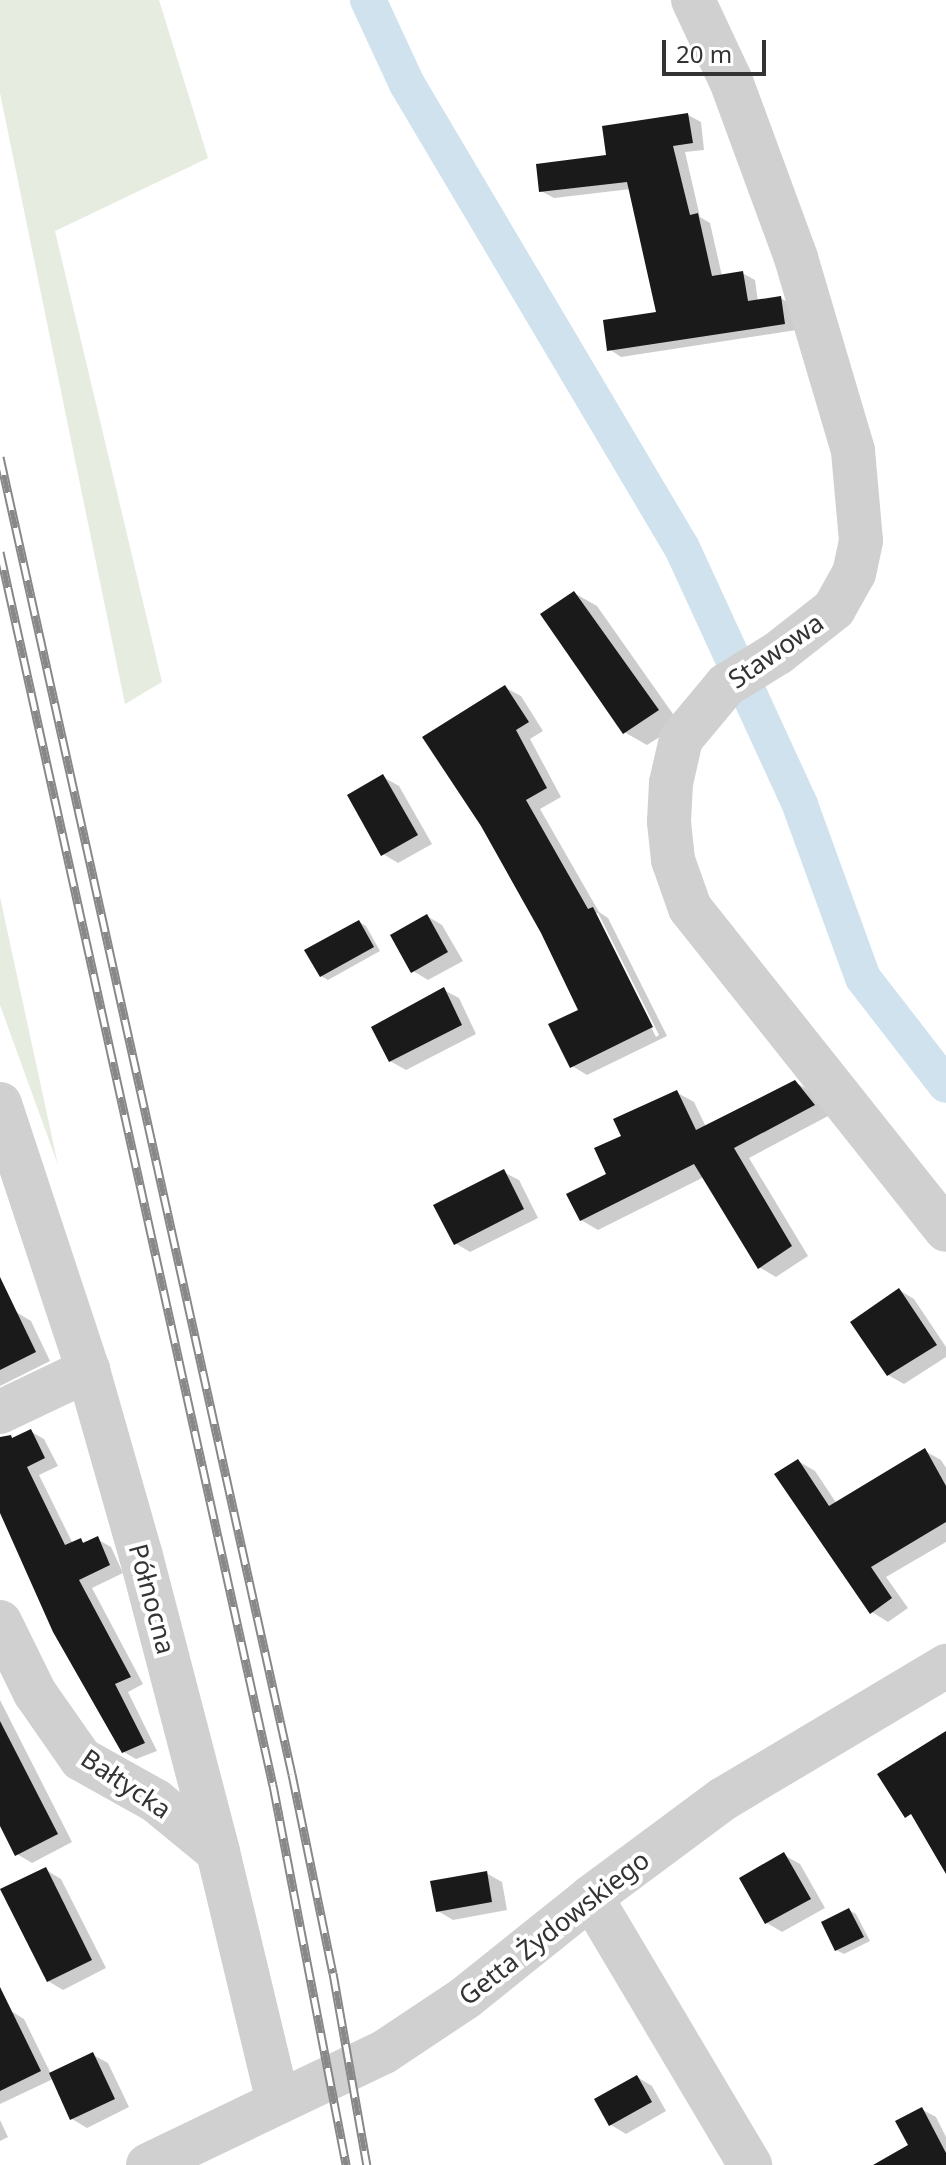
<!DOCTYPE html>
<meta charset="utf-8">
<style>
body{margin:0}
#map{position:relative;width:946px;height:2165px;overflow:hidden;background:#fff;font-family:"Noto Sans",sans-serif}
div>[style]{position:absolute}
.green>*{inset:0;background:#e6ecdf}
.shadow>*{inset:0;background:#0003}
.canal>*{height:36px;margin:-18px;padding:0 18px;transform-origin:18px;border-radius:18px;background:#cfe2ee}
.building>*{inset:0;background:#1a1a1a}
.minor>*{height:44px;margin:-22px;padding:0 22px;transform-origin:22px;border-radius:22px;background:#d0d0d0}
.rail>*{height:9px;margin-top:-4.5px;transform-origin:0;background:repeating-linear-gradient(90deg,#fff 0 18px,#888 0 36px);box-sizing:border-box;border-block:2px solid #888}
span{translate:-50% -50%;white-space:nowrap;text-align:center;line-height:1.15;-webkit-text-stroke:8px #fff;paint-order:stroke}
.street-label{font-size:26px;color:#333}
.scale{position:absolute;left:662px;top:40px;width:104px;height:36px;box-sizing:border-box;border:4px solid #333;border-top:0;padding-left:10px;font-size:24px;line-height:28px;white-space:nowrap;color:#333;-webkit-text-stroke:6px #fff;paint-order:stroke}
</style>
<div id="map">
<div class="green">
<i style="clip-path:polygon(0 0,159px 0,208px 158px,55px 231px,162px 682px,125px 704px,0 93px)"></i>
<i style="clip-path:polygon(0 897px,58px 1165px,0 1005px)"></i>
</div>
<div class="shadow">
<i style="clip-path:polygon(688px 115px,701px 122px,704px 150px,685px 152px,700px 217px,710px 223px,722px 276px,742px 273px,755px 280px,758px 302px,781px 298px,793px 306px,797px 330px,621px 357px,609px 349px,659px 313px,631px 189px,554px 198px,541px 191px)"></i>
<i style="clip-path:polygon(574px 593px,597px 606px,680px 724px,647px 745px,624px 732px)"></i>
<i style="clip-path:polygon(evenodd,506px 688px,521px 696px,543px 731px,530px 739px,561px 797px,540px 809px,599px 912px,608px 918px,667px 1036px,587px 1075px,572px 1066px,581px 1011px,543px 932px,506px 688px,594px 913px,598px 913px,659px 1035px,656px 1037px,594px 913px)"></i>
<i style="clip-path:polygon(383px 777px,399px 786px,432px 844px,398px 863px,383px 854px)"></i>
<i style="clip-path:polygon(427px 916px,442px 925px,463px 961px,428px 980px,413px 971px)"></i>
<i style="clip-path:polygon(359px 922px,366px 926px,380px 951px,328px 980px,321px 976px)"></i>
<i style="clip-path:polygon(444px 990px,459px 998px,476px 1034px,406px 1070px,390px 1061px)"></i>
<i style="clip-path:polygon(795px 1082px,812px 1092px,830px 1115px,749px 1158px,808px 1256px,776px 1277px,759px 1267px,704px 1177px,598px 1230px,581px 1220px,609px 1175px,623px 1136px,676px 1092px,694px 1102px,706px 1127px)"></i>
<i style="clip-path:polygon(503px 1172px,519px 1180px,538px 1218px,470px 1252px,455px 1243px)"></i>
<i style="clip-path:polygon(899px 1290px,914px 1299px,946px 1347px,946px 1357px,904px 1384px,888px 1375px)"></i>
<i style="clip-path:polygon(16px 1312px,31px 1321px,50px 1361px,0 1386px,0 1320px)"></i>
<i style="clip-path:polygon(30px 1431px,44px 1439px,58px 1466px,39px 1475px,73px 1544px,97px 1539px,111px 1547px,123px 1573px,92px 1588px,143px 1684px,128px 1692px,157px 1751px,136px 1759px,122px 1751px,0 1510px,0 1446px)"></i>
<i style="clip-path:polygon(925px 1451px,941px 1460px,946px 1468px,946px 1542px,886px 1577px,908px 1608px,888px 1622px,872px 1612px,798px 1461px,815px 1471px,837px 1504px)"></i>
<i style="clip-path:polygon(0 1700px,72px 1842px,32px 1863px,17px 1854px,0 1821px)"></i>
<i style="clip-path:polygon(784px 1855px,800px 1864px,825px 1908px,782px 1932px,767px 1923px)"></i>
<i style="clip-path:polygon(46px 1870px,61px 1879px,106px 1968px,63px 1990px,48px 1981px)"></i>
<i style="clip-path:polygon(486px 1873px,502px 1882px,507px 1910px,453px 1920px,438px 1911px)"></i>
<i style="clip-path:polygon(849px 1910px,856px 1914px,870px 1941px,844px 1954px,836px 1950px)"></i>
<i style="clip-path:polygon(11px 2011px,24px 2019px,51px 2074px,93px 2055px,108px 2063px,129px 2107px,87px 2128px,72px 2119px,53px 2079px,0 2104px,0 2017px)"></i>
<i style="clip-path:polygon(637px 2077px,652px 2086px,666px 2111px,626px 2134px,611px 2125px,597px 2100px)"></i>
<i style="clip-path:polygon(921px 2109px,936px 2117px,946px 2137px,946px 2165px,908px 2165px)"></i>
<i style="clip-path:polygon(0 2120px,8px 2137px,0 2141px)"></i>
</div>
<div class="canal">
<i style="left:368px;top:0;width:93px;rotate:65.1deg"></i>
<i style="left:407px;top:84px;width:539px;rotate:59.35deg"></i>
<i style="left:682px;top:548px;width:283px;rotate:65.3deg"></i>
<i style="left:800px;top:805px;width:184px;rotate:70deg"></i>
<i style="left:863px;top:978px;width:135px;rotate:52.2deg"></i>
</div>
<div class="building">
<i style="clip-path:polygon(688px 113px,693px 143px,673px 146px,690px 215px,698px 213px,712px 276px,743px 271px,748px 301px,781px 296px,785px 324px,607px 351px,603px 320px,656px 312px,627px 182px,539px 192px,536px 164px,606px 155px,602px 126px)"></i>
<i style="clip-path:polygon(574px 591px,659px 710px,623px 734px,540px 614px)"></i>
<i style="clip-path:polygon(505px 685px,529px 722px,516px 730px,547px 788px,526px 800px,588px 909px,593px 907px,653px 1027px,570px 1068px,548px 1024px,578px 1010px,541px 933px,481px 826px,422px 737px)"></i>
<i style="clip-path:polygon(383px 774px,418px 835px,381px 856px,347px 795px)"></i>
<i style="clip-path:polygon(427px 914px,448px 952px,411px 973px,390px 935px)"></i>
<i style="clip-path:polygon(359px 920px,374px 947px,320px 977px,304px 950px)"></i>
<i style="clip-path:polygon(444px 987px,462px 1025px,389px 1062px,371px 1027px)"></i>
<i style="clip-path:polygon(795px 1080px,815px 1105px,734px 1148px,792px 1246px,758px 1269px,694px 1164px,580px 1221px,566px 1194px,606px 1174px,594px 1148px,621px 1136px,613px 1119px,677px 1090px,696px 1130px)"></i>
<i style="clip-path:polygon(504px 1169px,524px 1209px,454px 1245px,433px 1205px)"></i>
<i style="clip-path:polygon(0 1277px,36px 1352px,0 1370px)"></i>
<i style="clip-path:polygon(899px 1288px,937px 1345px,887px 1376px,850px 1322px)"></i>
<i style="clip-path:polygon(31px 1429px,45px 1458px,27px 1467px,65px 1545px,81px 1538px,83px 1543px,98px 1536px,110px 1565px,79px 1580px,131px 1677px,115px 1684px,145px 1743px,122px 1753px,53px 1632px,0 1513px,0 1437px,11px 1435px,12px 1438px)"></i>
<i style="clip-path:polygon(925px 1448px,946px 1486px,946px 1522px,871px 1567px,892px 1598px,870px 1614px,774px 1474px,798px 1459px,829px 1506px)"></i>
<i style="clip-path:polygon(0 1721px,58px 1834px,15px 1856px,0 1826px)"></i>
<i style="clip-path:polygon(946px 1731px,946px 1874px,911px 1814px,905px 1818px,877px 1774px)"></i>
<i style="clip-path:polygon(784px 1852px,811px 1899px,765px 1924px,739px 1878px)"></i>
<i style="clip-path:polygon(46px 1867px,92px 1960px,47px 1982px,0 1889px)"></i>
<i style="clip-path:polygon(487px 1871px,492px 1902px,436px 1912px,430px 1881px)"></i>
<i style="clip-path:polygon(849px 1908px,864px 1937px,835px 1951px,821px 1922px)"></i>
<i style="clip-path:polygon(0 1987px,41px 2071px,0 2091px)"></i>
<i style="clip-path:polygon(93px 2052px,115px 2099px,70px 2120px,49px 2073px)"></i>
<i style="clip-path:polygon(637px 2075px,652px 2102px,609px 2126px,594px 2099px)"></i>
<i style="clip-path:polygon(922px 2107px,946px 2153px,946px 2165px,873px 2165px,908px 2145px,895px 2121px)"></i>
</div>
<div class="minor">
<i style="left:693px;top:0;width:89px;rotate:64.9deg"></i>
<i style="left:731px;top:81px;width:189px;rotate:69.8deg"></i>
<i style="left:796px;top:258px;width:201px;rotate:73.5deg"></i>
<i style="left:853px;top:451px;width:90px;rotate:84.9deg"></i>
<i style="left:861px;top:541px;width:33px;rotate:102deg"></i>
<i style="left:854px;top:573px;width:41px;rotate:119.1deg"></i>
<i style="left:834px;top:609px;width:71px;rotate:141.8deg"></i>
<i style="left:778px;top:653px;width:61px;rotate:148.4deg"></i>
<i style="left:726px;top:685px;width:70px;rotate:129.8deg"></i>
<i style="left:681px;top:739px;width:45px;rotate:102.8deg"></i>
<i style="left:671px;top:783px;width:39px;rotate:93deg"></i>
<i style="left:669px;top:822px;width:38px;rotate:84deg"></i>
<i style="left:673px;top:860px;width:51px;rotate:70.5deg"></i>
<i style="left:690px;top:908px;width:411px;rotate:51.5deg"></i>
<i style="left:0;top:1104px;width:280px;rotate:71.7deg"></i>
<i style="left:88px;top:1370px;width:193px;rotate:74.1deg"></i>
<i style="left:141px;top:1556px;width:306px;rotate:75.4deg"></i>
<i style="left:218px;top:1852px;width:257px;rotate:76.5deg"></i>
<i style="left:0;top:1412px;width:98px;rotate:-25.5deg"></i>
<i style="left:0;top:1622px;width:79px;rotate:63.8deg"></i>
<i style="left:35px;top:1693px;width:80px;rotate:55.1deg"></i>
<i style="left:81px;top:1759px;width:86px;rotate:29.2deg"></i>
<i style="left:156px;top:1801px;width:80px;rotate:39.4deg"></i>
<i style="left:591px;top:1897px;width:312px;rotate:59.3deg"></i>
<i style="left:148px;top:2165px;width:262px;rotate:-25.6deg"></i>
<i style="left:384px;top:2052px;width:97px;rotate:-33.7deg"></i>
<i style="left:465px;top:1998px;width:161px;rotate:-38.7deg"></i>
<i style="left:591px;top:1897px;width:164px;rotate:-36.6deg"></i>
<i style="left:723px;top:1799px;width:260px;rotate:-30.8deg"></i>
</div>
<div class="rail">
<i style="left:0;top:457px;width:1349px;rotate:77.5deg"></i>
<i style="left:292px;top:1774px;width:203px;rotate:78.4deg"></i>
<i style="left:333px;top:1973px;width:195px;rotate:80deg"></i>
<i style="left:0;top:552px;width:1263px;rotate:77.52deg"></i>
<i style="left:273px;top:1785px;width:387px;rotate:79.1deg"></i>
</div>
<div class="street-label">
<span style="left:776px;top:651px;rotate:-35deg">Stawowa</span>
<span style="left:152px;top:1599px;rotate:75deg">Północna</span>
<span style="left:126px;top:1784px;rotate:34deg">Bałtycka</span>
<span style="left:554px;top:1928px;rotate:-38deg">Getta Żydowskiego</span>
</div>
<div class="scale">20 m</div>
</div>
